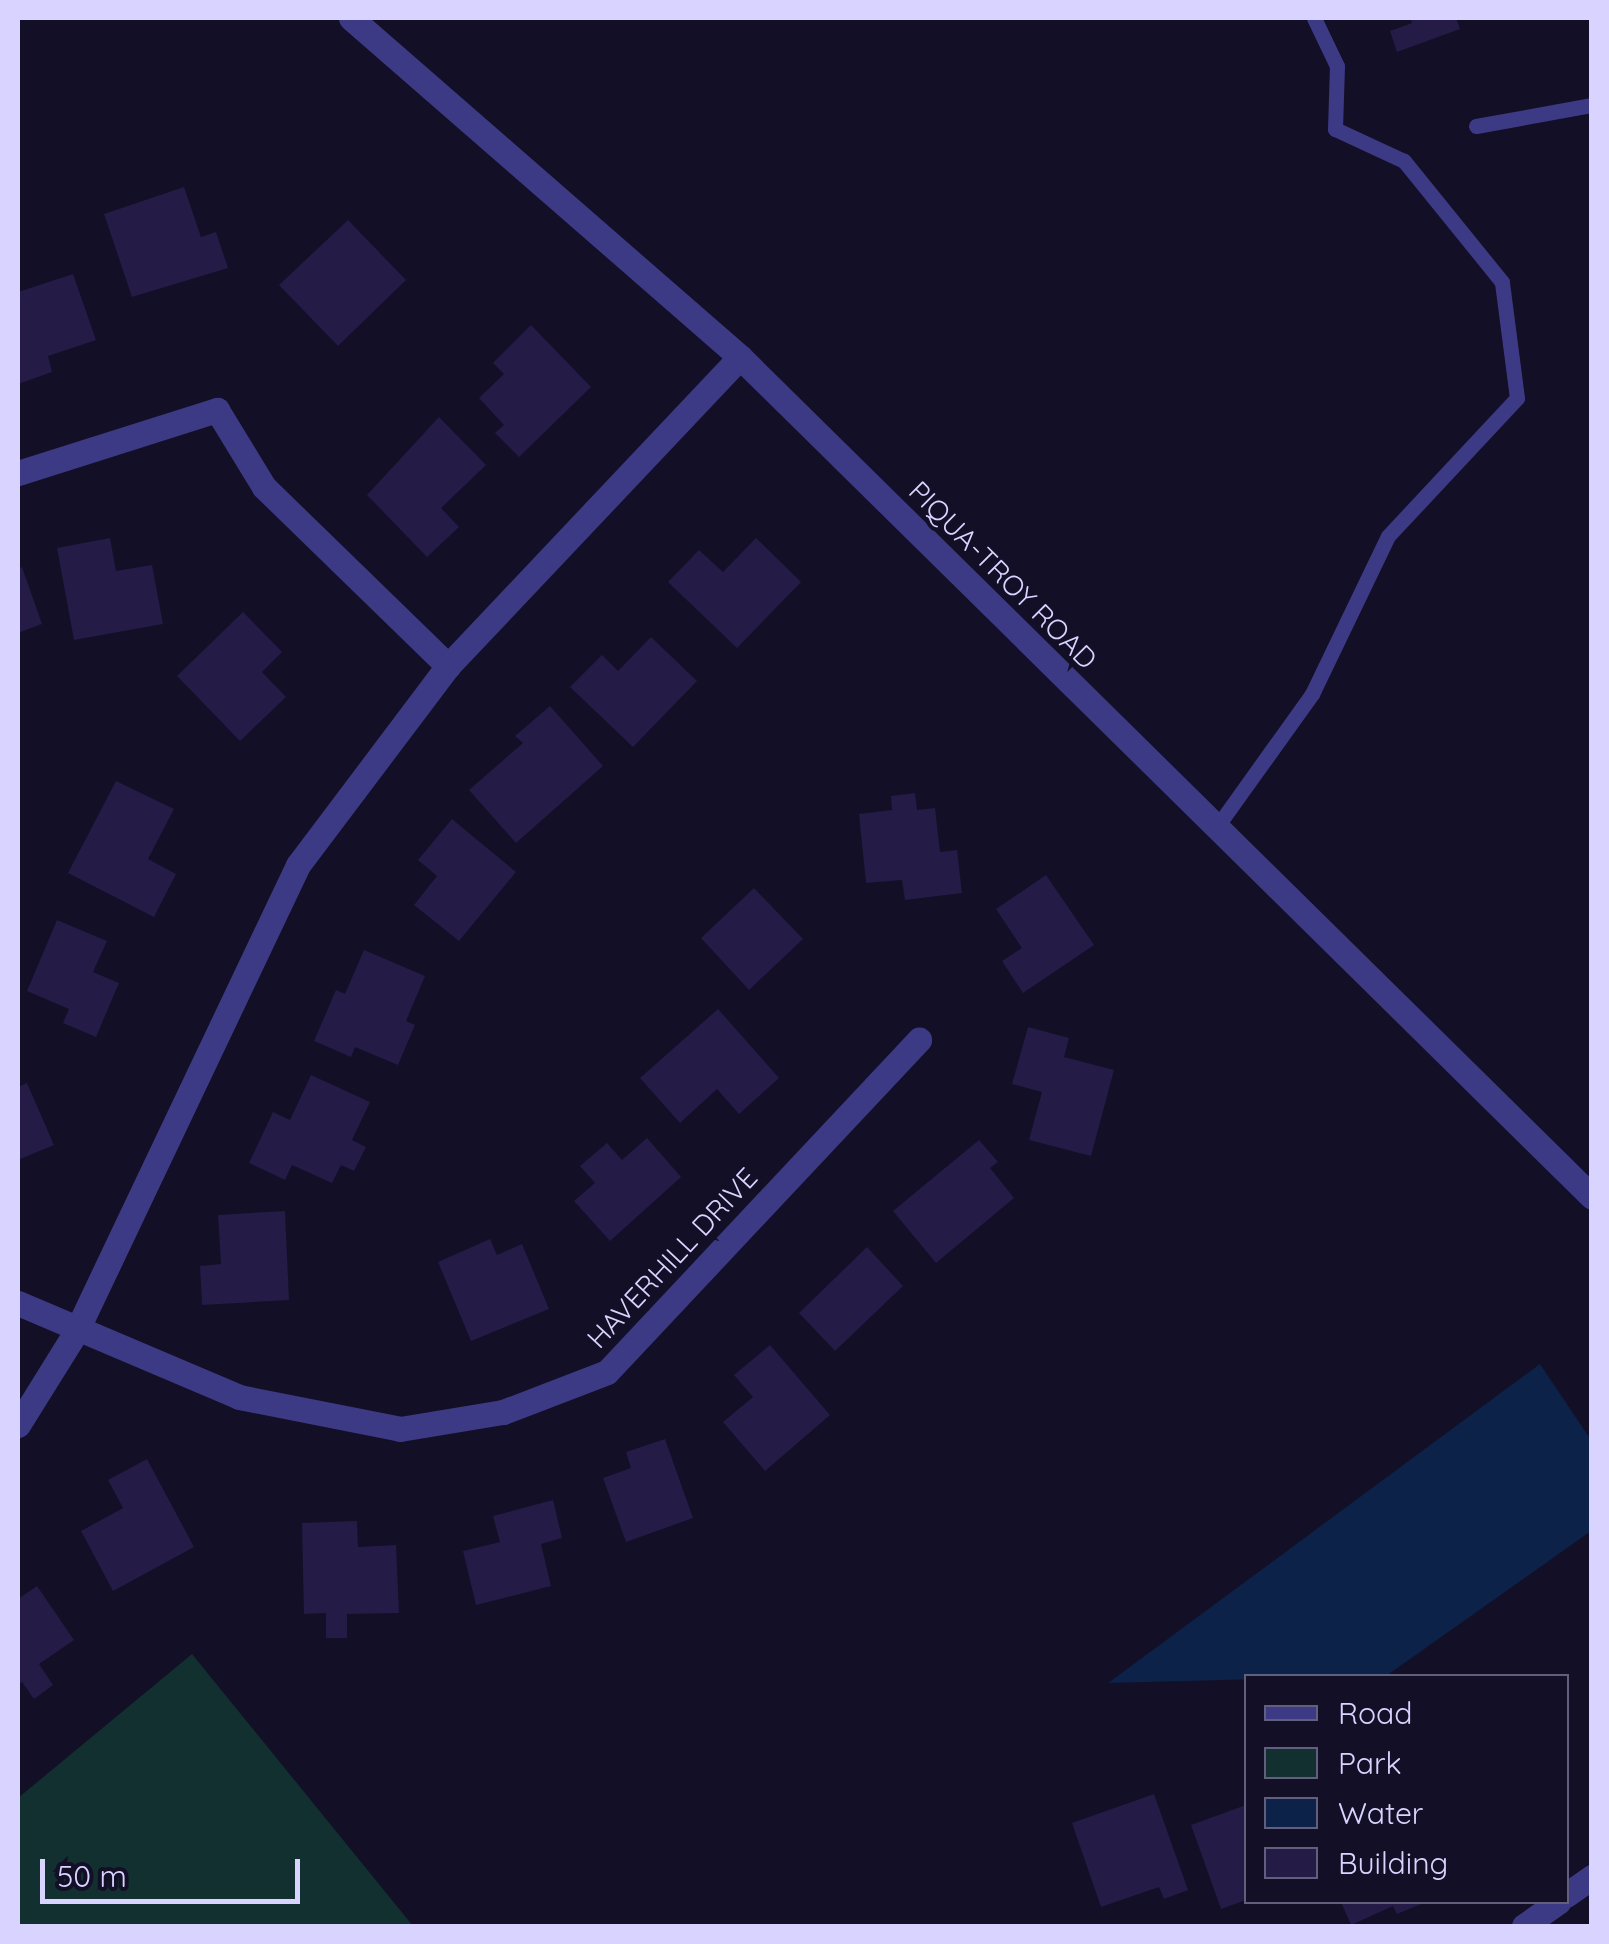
<!DOCTYPE html>
<style>
body{margin:0}
#map{position:relative;width:1609px;height:1944px;overflow:hidden;background:#130f26;font-family:Quicksand,sans-serif}
div>[style]{position:absolute}
.green>*{inset:0;background:#12302f}
.water>*{inset:0;background:#0c2248}
.building>*{inset:0;background:#241b47}
.service>*{height:15px;margin:-7.5px;padding:0 7.5px;transform-origin:7.5px;border-radius:7.5px;background:#3d3a85}
.minor>*{height:25px;margin:-12.5px;padding:0 12.5px;transform-origin:12.5px;border-radius:12.5px;background:#3d3a85}
.tertiary>*{height:25px;margin:-12.5px;padding:0 12.5px;transform-origin:12.5px;border-radius:12.5px;background:#3d3a85}
span{translate:-50% -50%;white-space:nowrap;text-align:center;line-height:1.15;-webkit-text-stroke:8px #130f26;paint-order:stroke}
.street-label{font-size:28px;color:#d9d4ff}
.frame{position:absolute;inset:0;border:20px solid #d9d4ff;pointer-events:none}
.legend{position:absolute;left:1244px;top:1674px;width:325px;height:230px;box-sizing:border-box;background:#130f26;border:2px solid #625e7d;margin:0;padding:12px 18px;list-style:none;font-size:30px;color:#d9d4ff}
.legend li{display:flex;align-items:center;gap:20px;height:50px}
.legend b{width:50px;border:2px solid #625e7d}
.scale{position:absolute;left:40px;top:1859px;width:260px;height:45px;box-sizing:border-box;border:5px solid #d9d4ff;border-top:0;padding-left:12px;font-size:30px;line-height:35px;white-space:nowrap;color:#d9d4ff;-webkit-text-stroke:8px #130f26;paint-order:stroke}
</style>
<div id="map">
<div class="green">
<i style="clip-path:polygon(192px 1654px,413px 1926px,18px 1926px,18px 1798px)"></i>
</div>
<div class="water">
<i style="clip-path:polygon(1540px 1364px,1591px 1440px,1591px 1531px,1386px 1676px,1108px 1683px)"></i>
</div>
<div class="building">
<i style="clip-path:polygon(1410px 18px,1456px 18px,1460px 29px,1397px 52px,1390px 31px,1412px 23px)"></i>
<i style="clip-path:polygon(184px 187px,201px 237px,216px 232px,228px 268px,132px 297px,104px 214px)"></i>
<i style="clip-path:polygon(348px 220px,406px 280px,338px 346px,279px 285px)"></i>
<i style="clip-path:polygon(73px 274px,96px 340px,48px 356px,52px 372px,18px 384px,18px 292px)"></i>
<i style="clip-path:polygon(531px 325px,591px 387px,519px 457px,495px 433px,504px 425px,479px 398px,504px 374px,493px 363px)"></i>
<i style="clip-path:polygon(439px 417px,486px 465px,441px 508px,459px 527px,427px 557px,367px 495px)"></i>
<i style="clip-path:polygon(110px 538px,116px 571px,152px 565px,163px 624px,74px 640px,57px 548px)"></i>
<i style="clip-path:polygon(756px 538px,801px 582px,737px 648px,668px 582px,699px 550px,723px 572px)"></i>
<i style="clip-path:polygon(22px 567px,42px 624px,18px 633px,18px 569px)"></i>
<i style="clip-path:polygon(243px 612px,282px 652px,262px 672px,286px 697px,240px 741px,177px 676px)"></i>
<i style="clip-path:polygon(651px 637px,697px 681px,633px 747px,570px 687px,602px 655px,618px 671px)"></i>
<i style="clip-path:polygon(550px 706px,603px 766px,516px 843px,469px 790px,523px 743px,515px 736px)"></i>
<i style="clip-path:polygon(116px 781px,174px 809px,148px 859px,176px 874px,154px 917px,68px 873px)"></i>
<i style="clip-path:polygon(915px 793px,917px 810px,935px 808px,940px 852px,957px 850px,962px 893px,905px 900px,902px 880px,866px 883px,859px 814px,892px 810px,891px 796px)"></i>
<i style="clip-path:polygon(452px 819px,516px 872px,459px 941px,414px 905px,437px 876px,418px 860px)"></i>
<i style="clip-path:polygon(1046px 875px,1094px 945px,1023px 993px,1002px 961px,1022px 948px,996px 909px)"></i>
<i style="clip-path:polygon(754px 888px,803px 939px,749px 990px,701px 938px)"></i>
<i style="clip-path:polygon(57px 920px,107px 941px,93px 972px,119px 983px,96px 1037px,63px 1023px,69px 1009px,27px 991px)"></i>
<i style="clip-path:polygon(364px 950px,425px 976px,406px 1021px,415px 1025px,398px 1065px,355px 1047px,351px 1057px,314px 1041px,336px 990px,345px 994px)"></i>
<i style="clip-path:polygon(718px 1009px,779px 1078px,739px 1114px,717px 1089px,680px 1123px,640px 1078px)"></i>
<i style="clip-path:polygon(1028px 1027px,1069px 1038px,1064px 1057px,1114px 1070px,1091px 1156px,1029px 1140px,1042px 1092px,1012px 1084px)"></i>
<i style="clip-path:polygon(311px 1075px,370px 1102px,352px 1140px,366px 1147px,354px 1171px,341px 1165px,332px 1183px,292px 1165px,285px 1180px,249px 1163px,273px 1112px,290px 1120px)"></i>
<i style="clip-path:polygon(27px 1083px,54px 1145px,18px 1160px,18px 1087px)"></i>
<i style="clip-path:polygon(647px 1138px,681px 1177px,610px 1241px,574px 1201px,595px 1183px,580px 1166px,607px 1143px,622px 1160px)"></i>
<i style="clip-path:polygon(979px 1140px,998px 1162px,990px 1168px,1014px 1198px,936px 1263px,893px 1211px)"></i>
<i style="clip-path:polygon(285px 1211px,289px 1300px,202px 1305px,200px 1266px,221px 1264px,218px 1215px)"></i>
<i style="clip-path:polygon(490px 1239px,497px 1255px,522px 1244px,549px 1309px,471px 1341px,438px 1262px)"></i>
<i style="clip-path:polygon(867px 1247px,903px 1286px,835px 1351px,799px 1313px)"></i>
<i style="clip-path:polygon(770px 1345px,830px 1415px,765px 1471px,723px 1422px,753px 1397px,734px 1375px)"></i>
<i style="clip-path:polygon(665px 1439px,693px 1518px,626px 1542px,603px 1478px,631px 1468px,626px 1452px)"></i>
<i style="clip-path:polygon(147px 1459px,194px 1547px,113px 1591px,81px 1531px,123px 1508px,108px 1480px)"></i>
<i style="clip-path:polygon(553px 1500px,562px 1538px,541px 1544px,551px 1586px,476px 1605px,463px 1551px,500px 1542px,493px 1516px)"></i>
<i style="clip-path:polygon(357px 1521px,358px 1547px,396px 1545px,399px 1613px,347px 1614px,347px 1638px,326px 1638px,326px 1613px,304px 1614px,302px 1523px)"></i>
<i style="clip-path:polygon(37px 1586px,74px 1640px,39px 1664px,53px 1685px,34px 1699px,22px 1682px,18px 1685px,18px 1599px)"></i>
<i style="clip-path:polygon(1154px 1794px,1188px 1890px,1164px 1899px,1159px 1887px,1101px 1907px,1072px 1823px)"></i>
<i style="clip-path:polygon(1246px 1805px,1246px 1900px,1221px 1909px,1191px 1825px)"></i>
<i style="clip-path:polygon(1341px 1902px,1426px 1902px,1397px 1914px,1393px 1906px,1351px 1925px)"></i>
</div>
<div class="service">
<i style="left:1476px;top:126px;width:118px;rotate:-10.3deg"></i>
<i style="left:1216px;top:828px;width:165px;rotate:-54.4deg"></i>
<i style="left:1312px;top:694px;width:175px;rotate:-64.3deg"></i>
<i style="left:1388px;top:536px;width:189px;rotate:-46.9deg"></i>
<i style="left:1517px;top:398px;width:117px;rotate:-97.4deg"></i>
<i style="left:1502px;top:282px;width:156px;rotate:-129deg"></i>
<i style="left:1404px;top:161px;width:76px;rotate:-155.1deg"></i>
<i style="left:1335px;top:129px;width:63px;rotate:-88.2deg"></i>
<i style="left:1337px;top:66px;width:53px;rotate:-115.6deg"></i>
</div>
<div class="minor">
<i style="left:18px;top:473px;width:209px;rotate:-17.6deg"></i>
<i style="left:217px;top:410px;width:90px;rotate:58.6deg"></i>
<i style="left:264px;top:487px;width:257px;rotate:44.2deg"></i>
<i style="left:18px;top:1303px;width:240px;rotate:23deg"></i>
<i style="left:239px;top:1397px;width:164px;rotate:11.2deg"></i>
<i style="left:400px;top:1429px;width:104px;rotate:-9.4deg"></i>
<i style="left:503px;top:1412px;width:111px;rotate:-21deg"></i>
<i style="left:607px;top:1372px;width:456px;rotate:-46.8deg"></i>
<i style="left:18px;top:1425px;width:110px;rotate:-58.1deg"></i>
<i style="left:76px;top:1332px;width:517px;rotate:-64.57deg"></i>
<i style="left:298px;top:865px;width:249px;rotate:-53deg"></i>
<i style="left:448px;top:666px;width:425px;rotate:-46.6deg"></i>
<i style="left:1566px;top:1895px;width:32px;rotate:-35deg"></i>
<i style="left:1524px;top:1926px;width:42px;rotate:-35.2deg"></i>
</div>
<div class="tertiary">
<i style="left:351px;top:18px;width:516px;rotate:41.07deg"></i>
<i style="left:740px;top:357px;width:1196px;rotate:44.59deg"></i>
</div>
<div class="street-label">
<span style="left:1003px;top:575px;rotate:45deg">PIQUA-TROY ROAD</span>
<span style="left:672px;top:1258px;rotate:-47deg">HAVERHILL DRIVE</span>
</div>
<div class="frame"></div>
<ul class="legend">
<li><b style="height:12px;background:#3d3a85"></b>Road</li>
<li><b style="height:28px;background:#12302f"></b>Park</li>
<li><b style="height:28px;background:#0c2248"></b>Water</li>
<li><b style="height:28px;background:#241b47"></b>Building</li>
</ul>
<div class="scale">50 m</div>
</div>
